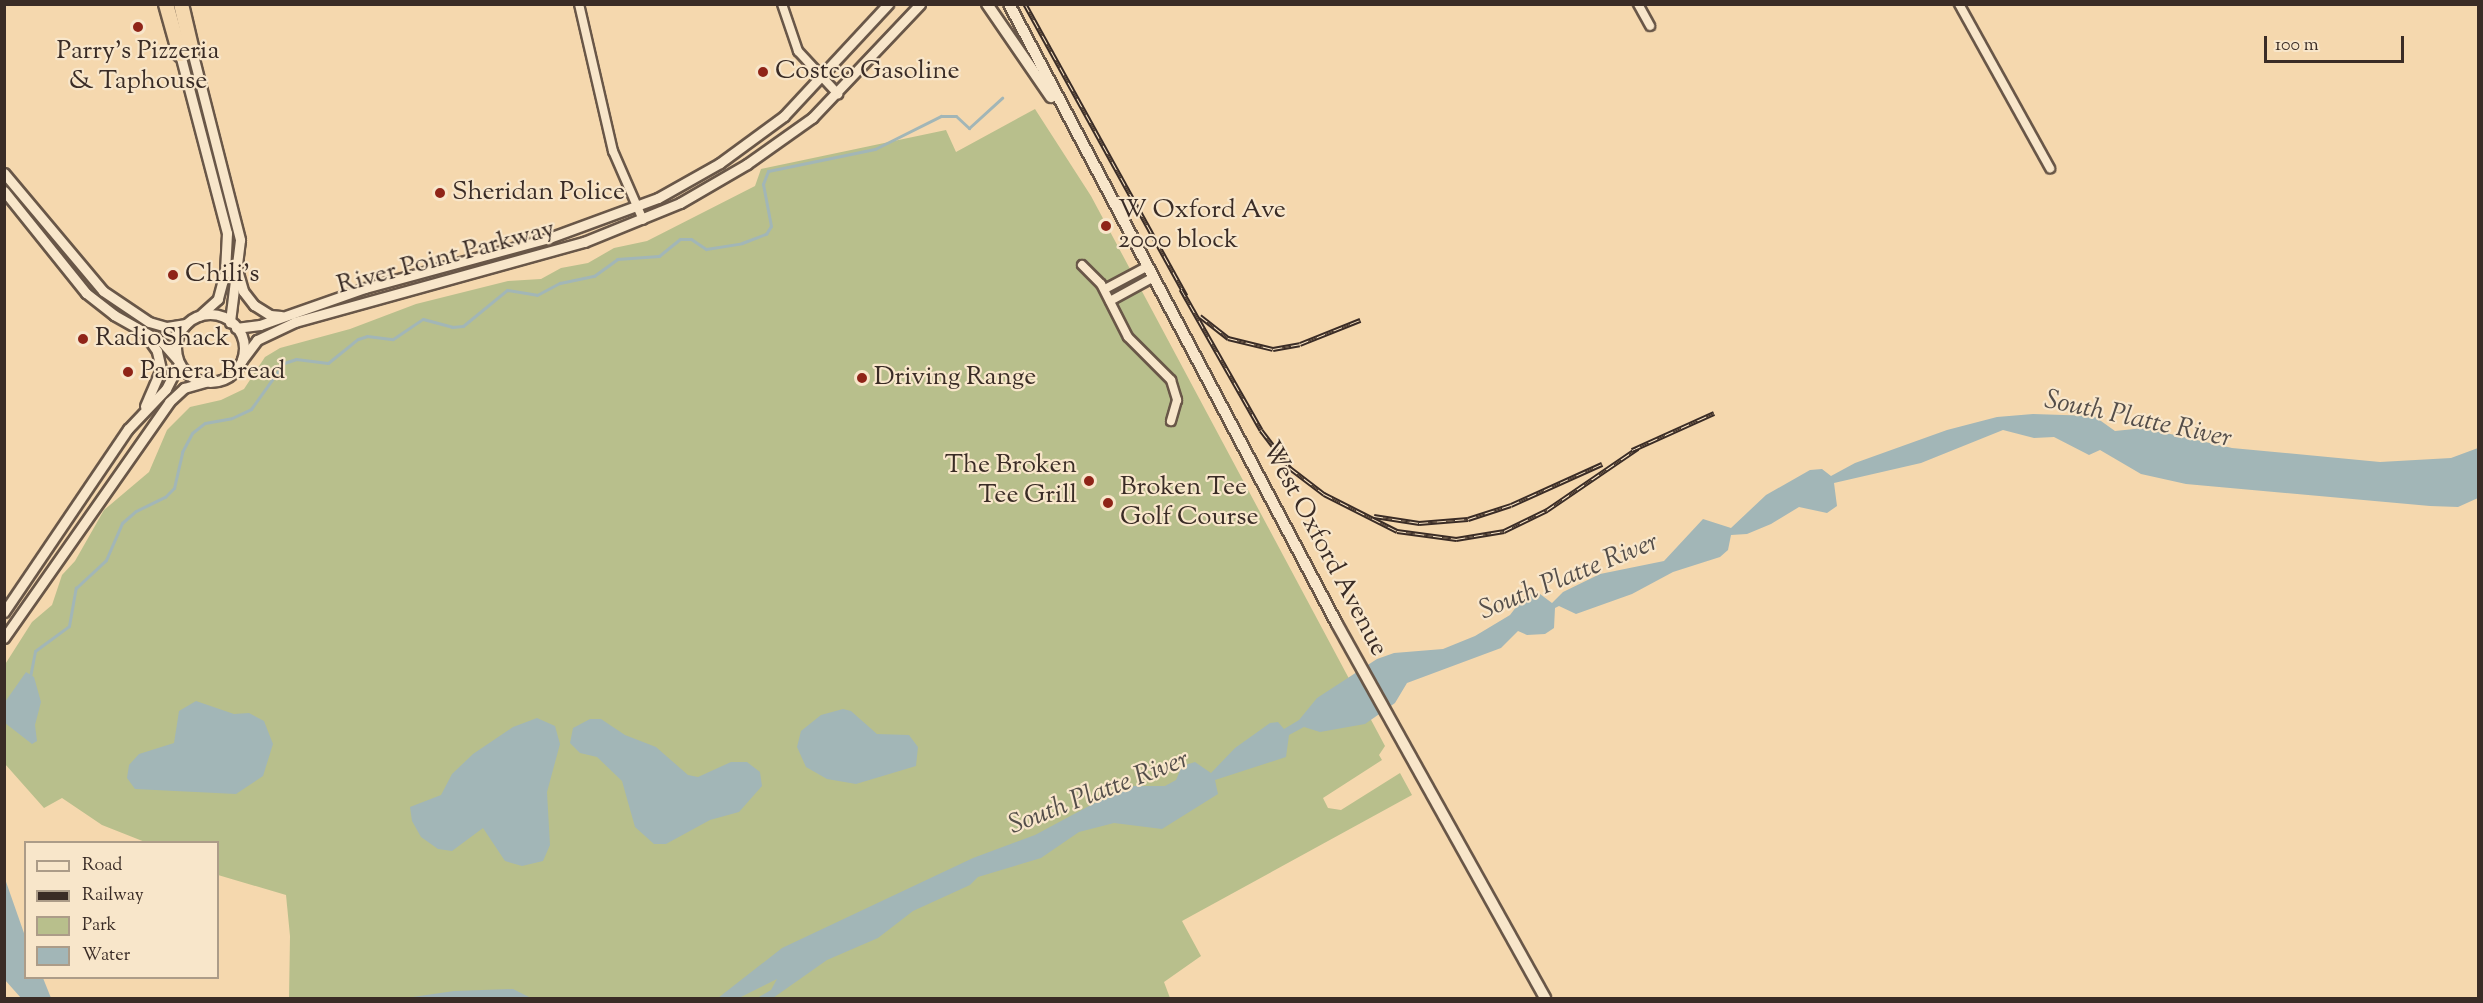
<!DOCTYPE html>
<style>
body{margin:0}
#map{position:relative;width:2483px;height:1003px;overflow:hidden;background:#f5d8ae;font-family:"Sorts Mill Goudy",serif}
div>[style]{position:absolute}
.green>*{inset:0;background:#b8bf8c}
.water>*{inset:0;background:#a2b6b7}
.stream>*{height:3px;margin:-1.5px;padding:0 1.5px;transform-origin:1.5px;border-radius:1.5px;background:#a2b6b7}
.roads{filter:drop-shadow(2px 0 #695748) drop-shadow(-2px 0 #695748) drop-shadow(0 2px #695748) drop-shadow(0 -2px #695748)}
.minor>*{height:8px;margin:-4px;padding:0 4px;transform-origin:4px;border-radius:4px;background:#f8e6ca}
.tertiary>*{height:9px;margin:-4.5px;padding:0 4.5px;transform-origin:4.5px;border-radius:4.5px;background:#f8e6ca}
.tertiary>.ring{margin:-4.5px;padding:0;box-sizing:content-box;background:none;border:9px solid #f8e6ca;border-radius:50%}
.secondary>*{height:10px;margin:-5px;padding:0 5px;transform-origin:5px;border-radius:5px;background:#f8e6ca}
.trunk>*{height:14px;margin:-7px;padding:0 7px;transform-origin:7px;border-radius:7px;background:#f5d8ae}
.rail>*{height:5px;margin-top:-2.5px;transform-origin:0;background:repeating-linear-gradient(90deg,#f8e6ca 0 9px,#3a2c26 0 18px);box-sizing:border-box;border-block:2px solid #3a2c26}
.dots>*{width:16px;height:16px;translate:-50% -50%;box-sizing:border-box;border:3px solid #f8e6ca;border-radius:50%}
span{translate:-50% -50%;white-space:nowrap;text-align:center;line-height:1.15;-webkit-text-stroke:4.5px #f8e6ca;paint-order:stroke}
.poi-label{font-size:26px;color:#3a2c26}
.left{translate:0 -50%;text-align:left}
.right{translate:-100% -50%;text-align:right}
.street-label{font-size:26px;color:#3a2c26}
.water-label{font-size:27px;color:#544e4a;font-style:italic}
.frame{position:absolute;inset:0;border:6px solid #3a2c26;pointer-events:none}
.legend{position:absolute;left:24px;top:841px;width:195px;height:138px;box-sizing:border-box;background:#f8e6ca;border:2px solid #ac9c88;margin:0;padding:8px 10px;list-style:none;font-size:18px;color:#3a2c26}
.legend li{display:flex;align-items:center;gap:12px;height:30px}
.legend b{width:30px;border:2px solid #ac9c88}
.scale{position:absolute;left:2264px;top:36px;width:140px;height:27px;box-sizing:border-box;border:3px solid #3a2c26;border-top:0;padding-left:8px;font-size:18px;line-height:21px;white-space:nowrap;color:#3a2c26;-webkit-text-stroke:4px #f8e6ca;paint-order:stroke}
</style>
<div id="map">
<div class="green">
<i style="clip-path:polygon(1035px 109px,1091px 196px,1385px 746px,1379px 755px,1382px 760px,1323px 798px,1328px 808px,1341px 810px,1400px 773px,1412px 795px,1182px 921px,1201px 956px,1164px 982px,1170px 998px,289px 998px,290px 936px,286px 895px,218px 875px,218px 842px,145px 842px,102px 825px,62px 798px,44px 808px,5px 764px,4px 666px,32px 622px,52px 605px,62px 575px,75px 561px,104px 510px,149px 472px,167px 430px,190px 407px,221px 400px,244px 389px,265px 357px,280px 348px,350px 329px,416px 304px,508px 281px,541px 279px,561px 268px,588px 263px,614px 248px,647px 241px,755px 186px,761px 169px,946px 130px,956px 152px)"></i>
</div>
<div class="water">
<i style="clip-path:polygon(2033px 414px,2094px 416px,2115px 431px,2144px 428px,2232px 448px,2380px 462px,2451px 458px,2478px 448px,2478px 498px,2458px 507px,2430px 506px,2186px 484px,2141px 474px,2100px 450px,2089px 455px,2054px 437px,2034px 438px,2003px 430px,1921px 463px,1834px 483px,1837px 506px,1827px 513px,1799px 507px,1771px 524px,1747px 534px,1731px 535px,1728px 550px,1720px 557px,1673px 572px,1632px 594px,1576px 614px,1559px 606px,1555px 608px,1554px 628px,1545px 634px,1527px 635px,1518px 631px,1501px 648px,1407px 683px,1395px 703px,1365px 724px,1320px 732px,1304px 727px,1289px 735px,1286px 757px,1215px 780px,1218px 794px,1162px 829px,1114px 823px,1079px 832px,1041px 858px,978px 877px,970px 885px,913px 911px,878px 938px,827px 960px,773px 998px,757px 998px,771px 990px,777px 979px,739px 998px,718px 998px,782px 948px,973px 858px,1035px 835px,1117px 791px,1132px 786px,1165px 786px,1176px 780px,1182px 766px,1195px 762px,1211px 773px,1235px 748px,1270px 723px,1278px 722px,1284px 729px,1299px 720px,1317px 698px,1377px 659px,1394px 653px,1443px 649px,1475px 636px,1510px 615px,1526px 594px,1540px 594px,1552px 603px,1563px 592px,1600px 574px,1664px 561px,1703px 519px,1731px 528px,1766px 495px,1810px 470px,1822px 469px,1831px 476px,1855px 463px,1947px 430px,1997px 417px)"></i>
<i style="clip-path:polygon(26px 672px,34px 677px,41px 702px,35px 725px,37px 741px,32px 744px,5px 723px,5px 702px)"></i>
<i style="clip-path:polygon(196px 701px,234px 714px,249px 713px,264px 721px,273px 744px,263px 776px,236px 794px,135px 789px,127px 778px,129px 765px,139px 754px,174px 743px,179px 711px)"></i>
<i style="clip-path:polygon(843px 709px,851px 711px,877px 734px,909px 735px,918px 747px,916px 766px,856px 784px,827px 779px,806px 767px,797px 747px,801px 731px,821px 715px)"></i>
<i style="clip-path:polygon(537px 718px,555px 726px,560px 744px,547px 792px,550px 845px,543px 861px,522px 866px,505px 861px,483px 828px,452px 851px,438px 849px,421px 837px,412px 821px,410px 807px,441px 795px,452px 774px,473px 754px,513px 727px)"></i>
<i style="clip-path:polygon(590px 719px,601px 719px,625px 735px,656px 747px,688px 775px,698px 777px,731px 762px,747px 762px,760px 772px,762px 786px,739px 812px,710px 820px,666px 844px,654px 844px,635px 827px,622px 781px,597px 757px,580px 753px,570px 743px,573px 728px)"></i>
<i style="clip-path:polygon(4px 876px,25px 936px,26px 978px,43px 978px,51px 998px,21px 998px,5px 980px)"></i>
<i style="clip-path:polygon(513px 989px,531px 998px,406px 998px,454px 991px)"></i>
</div>
<div class="stream">
<i style="left:30px;top:677px;width:26px;rotate:-79deg"></i>
<i style="left:35px;top:651px;width:42px;rotate:-36.3deg"></i>
<i style="left:69px;top:626px;width:39px;rotate:-80deg"></i>
<i style="left:76px;top:588px;width:41px;rotate:-43deg"></i>
<i style="left:106px;top:560px;width:40px;rotate:-66.6deg"></i>
<i style="left:122px;top:523px;width:18px;rotate:-41deg"></i>
<i style="left:136px;top:511px;width:32px;rotate:-26deg"></i>
<i style="left:165px;top:497px;width:13px;rotate:-45deg"></i>
<i style="left:174px;top:488px;width:37px;rotate:-77deg"></i>
<i style="left:182px;top:452px;width:21px;rotate:-62deg"></i>
<i style="left:192px;top:433px;width:16px;rotate:-38deg"></i>
<i style="left:205px;top:423px;width:27px;rotate:-10deg"></i>
<i style="left:232px;top:418px;width:21px;rotate:-25deg"></i>
<i style="left:251px;top:409px;width:57px;rotate:-54.3deg"></i>
<i style="left:284px;top:363px;width:13px;rotate:-18deg"></i>
<i style="left:296px;top:359px;width:32px;rotate:7deg"></i>
<i style="left:328px;top:363px;width:38px;rotate:-39deg"></i>
<i style="left:358px;top:339px;width:9px;rotate:-18deg"></i>
<i style="left:367px;top:336px;width:26px;rotate:7deg"></i>
<i style="left:393px;top:339px;width:36px;rotate:-34deg"></i>
<i style="left:423px;top:319px;width:30px;rotate:15deg"></i>
<i style="left:452px;top:327px;width:11px;rotate:-5deg"></i>
<i style="left:463px;top:326px;width:57px;rotate:-39.3deg"></i>
<i style="left:507px;top:290px;width:30px;rotate:9deg"></i>
<i style="left:537px;top:295px;width:26px;rotate:-28deg"></i>
<i style="left:560px;top:283px;width:35px;rotate:-12deg"></i>
<i style="left:594px;top:276px;width:29px;rotate:-36deg"></i>
<i style="left:617px;top:259px;width:42px;rotate:-4.1deg"></i>
<i style="left:659px;top:256px;width:27px;rotate:-39deg"></i>
<i style="left:680px;top:239px;width:11px"></i>
<i style="left:691px;top:239px;width:18px;rotate:34deg"></i>
<i style="left:706px;top:249px;width:36px;rotate:-9deg"></i>
<i style="left:742px;top:243px;width:26px;rotate:-21deg"></i>
<i style="left:766px;top:234px;width:9px;rotate:-58deg"></i>
<i style="left:771px;top:226px;width:43px;rotate:-100.8deg"></i>
<i style="left:763px;top:184px;width:14px;rotate:-69deg"></i>
<i style="left:768px;top:171px;width:109px;rotate:-11.6deg"></i>
<i style="left:875px;top:149px;width:74px;rotate:-26.6deg"></i>
<i style="left:941px;top:116px;width:15px"></i>
<i style="left:956px;top:116px;width:18px;rotate:43deg"></i>
<i style="left:969px;top:128px;width:45px;rotate:-42.3deg"></i>
</div>
<div class="roads">
<div class="minor">
<i style="left:579px;top:4px;width:151px;rotate:77deg"></i>
<i style="left:613px;top:151px;width:75px;rotate:66.5deg"></i>
<i style="left:782px;top:4px;width:50px;rotate:71.2deg"></i>
<i style="left:798px;top:51px;width:59px;rotate:47.1deg"></i>
<i style="left:1638px;top:4px;width:25px;rotate:61deg"></i>
<i style="left:1959px;top:4px;width:188px;rotate:61deg"></i>
<i style="left:1082px;top:265px;width:27px;rotate:45deg"></i>
<i style="left:1101px;top:284px;width:59px;rotate:63deg"></i>
<i style="left:1128px;top:337px;width:61px;rotate:45deg"></i>
<i style="left:1171px;top:380px;width:21px;rotate:73deg"></i>
<i style="left:1177px;top:400px;width:22px;rotate:106deg"></i>
<i style="left:1105px;top:289px;width:49px;rotate:-28.1deg"></i>
<i style="left:1110px;top:301px;width:50px;rotate:-28.6deg"></i>
</div>
<div class="tertiary">
<i style="left:192px;top:51px;width:195px;rotate:75.7deg"></i>
<i style="left:240px;top:240px;width:83px;rotate:97deg"></i>
<i style="left:180px;top:54px;width:185px;rotate:75.3deg"></i>
<i style="left:227px;top:233px;width:39px;rotate:93deg"></i>
<i style="left:225px;top:272px;width:28px;rotate:105deg"></i>
<i style="left:218px;top:299px;width:25px;rotate:138deg"></i>
<i style="left:4px;top:173px;width:154px;rotate:50deg"></i>
<i style="left:103px;top:291px;width:55px;rotate:34deg"></i>
<i style="left:149px;top:322px;width:19px;rotate:16deg"></i>
<i style="left:167px;top:327px;width:19px;rotate:-9deg"></i>
<i style="left:4px;top:191px;width:131px;rotate:51.2deg"></i>
<i style="left:86px;top:293px;width:36px;rotate:38deg"></i>
<i style="left:114px;top:315px;width:55px;rotate:29.4deg"></i>
<i style="left:162px;top:342px;width:23px;rotate:49deg"></i>
<i style="left:238px;top:273px;width:19px;rotate:74deg"></i>
<i style="left:243px;top:291px;width:18px;rotate:52deg"></i>
<i style="left:254px;top:305px;width:19px;rotate:32deg"></i>
<i style="left:270px;top:315px;width:11px;rotate:5deg"></i>
<i class="ring" style="left:176px;top:314px;width:59px;height:59px"></i>
<i style="left:236px;top:328px;width:24px;rotate:-7deg"></i>
<i style="left:260px;top:325px;width:111px;rotate:-19.4deg"></i>
<i style="left:365px;top:288px;width:191px;rotate:-15.2deg"></i>
<i style="left:549px;top:238px;width:116px;rotate:-20.2deg"></i>
<i style="left:658px;top:198px;width:71px;rotate:-29.4deg"></i>
<i style="left:720px;top:163px;width:79px;rotate:-36.3deg"></i>
<i style="left:784px;top:116px;width:153px;rotate:-47.1deg"></i>
<i style="left:242px;top:360px;width:25px;rotate:-53deg"></i>
<i style="left:257px;top:340px;width:42px;rotate:-25.3deg"></i>
<i style="left:295px;top:322px;width:300px;rotate:-15.5deg"></i>
<i style="left:584px;top:242px;width:104px;rotate:-22.1deg"></i>
<i style="left:680px;top:203px;width:78px;rotate:-30.2deg"></i>
<i style="left:747px;top:164px;width:80px;rotate:-35.3deg"></i>
<i style="left:812px;top:118px;width:157px;rotate:-46.5deg"></i>
<i style="left:145px;top:406px;width:40px;rotate:-66.6deg"></i>
<i style="left:161px;top:369px;width:18px;rotate:-103deg"></i>
<i style="left:157px;top:351px;width:19px;rotate:-125deg"></i>
<i style="left:4px;top:612px;width:221px;rotate:-55.9deg"></i>
<i style="left:128px;top:429px;width:55px;rotate:-46.5deg"></i>
<i style="left:166px;top:389px;width:28px;rotate:-63deg"></i>
<i style="left:4px;top:638px;width:288px;rotate:-55deg"></i>
<i style="left:169px;top:402px;width:21px;rotate:-43deg"></i>
<i style="left:184px;top:388px;width:22px;rotate:-16deg"></i>
</div>
<div class="secondary">
<i style="left:987px;top:4px;width:113px;rotate:55.5deg"></i>
<i style="left:1009px;top:4px;width:701px;rotate:62.12deg"></i>
<i style="left:1337px;top:624px;width:428px;rotate:60.9deg"></i>
</div>
<div class="trunk">
<i style="left:166px;top:4px;width:52px;rotate:74.4deg"></i>
<i style="left:181px;top:4px;width:48px;rotate:76.8deg"></i>
</div>
</div>
<div class="rail">
<i style="left:1025px;top:4px;width:333px;rotate:61.1deg"></i>
<i style="left:1181px;top:289px;width:162px;rotate:60.4deg"></i>
<i style="left:1261px;top:430px;width:48px;rotate:52.7deg"></i>
<i style="left:1290px;top:468px;width:43px;rotate:37.4deg"></i>
<i style="left:1324px;top:494px;width:82px;rotate:26.9deg"></i>
<i style="left:1397px;top:531px;width:60px;rotate:7.7deg"></i>
<i style="left:1456px;top:539px;width:49px;rotate:-9.5deg"></i>
<i style="left:1504px;top:531px;width:48px;rotate:-26deg"></i>
<i style="left:1547px;top:510px;width:110px;rotate:-34.3deg"></i>
<i style="left:1200px;top:316px;width:36px;rotate:38deg"></i>
<i style="left:1228px;top:338px;width:46px;rotate:13.7deg"></i>
<i style="left:1273px;top:349px;width:27px;rotate:-10deg"></i>
<i style="left:1300px;top:344px;width:65px;rotate:-21.8deg"></i>
<i style="left:1632px;top:450px;width:90px;rotate:-24.3deg"></i>
<i style="left:1374px;top:516px;width:46px;rotate:8.8deg"></i>
<i style="left:1419px;top:523px;width:49px;rotate:-4.7deg"></i>
<i style="left:1468px;top:519px;width:45px;rotate:-18deg"></i>
<i style="left:1511px;top:505px;width:100px;rotate:-24.3deg"></i>
</div>
<div class="dots">
<i style="left:138px;top:27px;background:#8f2418"></i>
<i style="left:763px;top:72px;background:#8f2418"></i>
<i style="left:440px;top:193px;background:#8f2418"></i>
<i style="left:1106px;top:226px;background:#8f2418"></i>
<i style="left:173px;top:275px;background:#8f2418"></i>
<i style="left:83px;top:339px;background:#8f2418"></i>
<i style="left:128px;top:372px;background:#8f2418"></i>
<i style="left:862px;top:378px;background:#8f2418"></i>
<i style="left:1089px;top:481px;background:#8f2418"></i>
<i style="left:1108px;top:503px;background:#8f2418"></i>
</div>
<div class="poi-label">
<span style="left:138px;top:67px">Parry's Pizzeria<br>&amp; Taphouse</span>
<span class="left" style="left:775px;top:72px">Costco Gasoline</span>
<span class="left" style="left:452px;top:193px">Sheridan Police</span>
<span class="left" style="left:1118px;top:226px">W Oxford Ave<br>2000 block</span>
<span class="left" style="left:185px;top:275px">Chili's</span>
<span class="left" style="left:95px;top:339px">RadioShack</span>
<span class="left" style="left:140px;top:372px">Panera Bread</span>
<span class="left" style="left:874px;top:378px">Driving Range</span>
<span class="right" style="left:1077px;top:481px">The Broken<br>Tee Grill</span>
<span class="left" style="left:1120px;top:503px">Broken Tee<br>Golf Course</span>
</div>
<div class="street-label">
<span style="left:446px;top:258px;rotate:-15deg">River Point Parkway</span>
<span style="left:1324px;top:549px;rotate:62deg">West Oxford Avenue</span>
</div>
<div class="water-label">
<span style="left:2138px;top:420px;rotate:12deg">South Platte River</span>
<span style="left:1569px;top:577px;rotate:-22deg">South Platte River</span>
<span style="left:1099px;top:793px;rotate:-21deg">South Platte River</span>
</div>
<div class="frame"></div>
<ul class="legend">
<li><b style="height:8px;background:#f8e6ca"></b>Road</li>
<li><b style="height:8px;background:#3a2c26"></b>Railway</li>
<li><b style="height:16px;background:#b8bf8c"></b>Park</li>
<li><b style="height:16px;background:#a2b6b7"></b>Water</li>
</ul>
<div class="scale">100 m</div>
</div>
